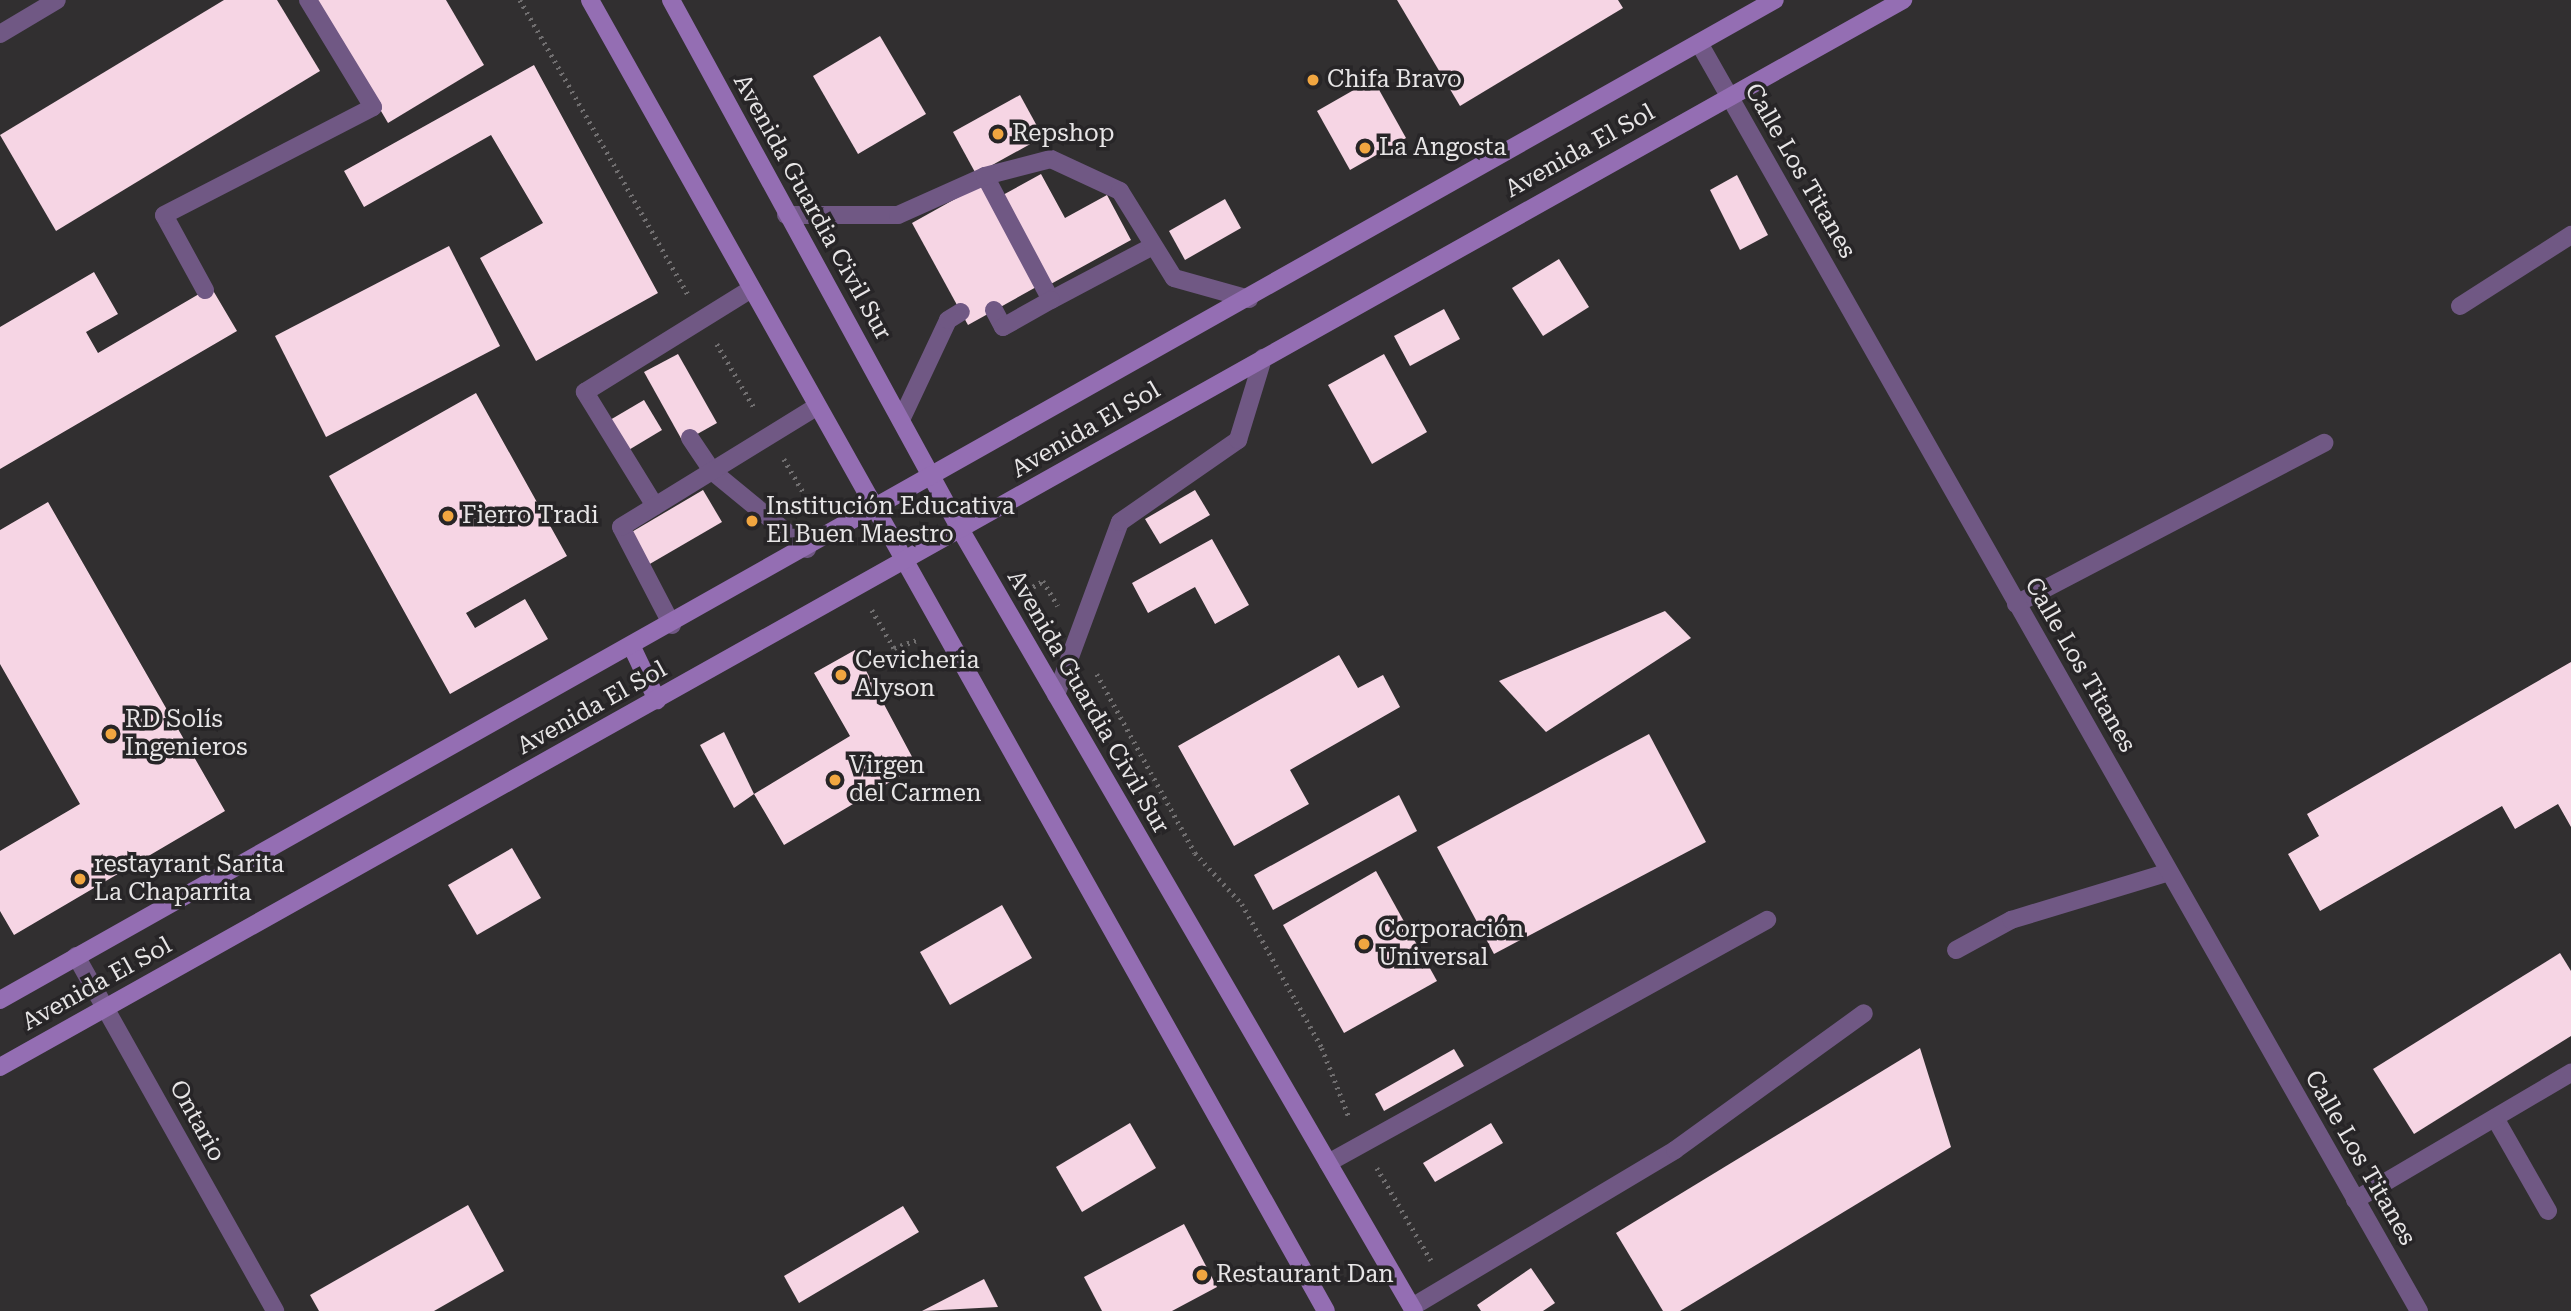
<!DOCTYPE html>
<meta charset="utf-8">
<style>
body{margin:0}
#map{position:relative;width:2571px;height:1311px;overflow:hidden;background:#312f30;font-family:"Roboto Serif",serif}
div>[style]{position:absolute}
.building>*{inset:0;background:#f6d5e4}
.path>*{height:4.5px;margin-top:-2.25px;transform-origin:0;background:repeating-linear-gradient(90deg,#716f70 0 2px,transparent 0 7px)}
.service>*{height:18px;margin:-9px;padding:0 9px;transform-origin:9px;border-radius:9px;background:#705884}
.minor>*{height:18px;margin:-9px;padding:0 9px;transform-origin:9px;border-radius:9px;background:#705884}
.secondary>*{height:18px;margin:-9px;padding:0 9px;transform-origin:9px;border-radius:9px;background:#946eb3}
.dots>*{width:19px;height:19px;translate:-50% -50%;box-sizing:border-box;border:4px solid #272527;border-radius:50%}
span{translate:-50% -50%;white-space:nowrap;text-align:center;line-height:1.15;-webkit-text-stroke:7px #272527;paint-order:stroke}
.poi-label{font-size:24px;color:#e7e5e6}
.left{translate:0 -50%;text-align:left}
.street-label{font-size:24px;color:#e7e5e6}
</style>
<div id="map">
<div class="building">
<i style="clip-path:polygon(224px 0,277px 0,320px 71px,56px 231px,0 135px)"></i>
<i style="clip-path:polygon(316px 0,446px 0,484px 65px,388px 123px)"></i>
<i style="clip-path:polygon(1397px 0,1618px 0,1623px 8px,1460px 106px)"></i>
<i style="clip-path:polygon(880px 36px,926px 114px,858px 154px,813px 76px)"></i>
<i style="clip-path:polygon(534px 65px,658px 293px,536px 361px,480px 258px,543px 223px,491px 135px,364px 207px,344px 171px)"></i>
<i style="clip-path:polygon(1373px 79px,1406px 138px,1350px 170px,1317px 111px)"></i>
<i style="clip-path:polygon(1020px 95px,1043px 137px,976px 174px,953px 132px)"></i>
<i style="clip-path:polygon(1041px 174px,1065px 218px,1107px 195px,1131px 240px,1049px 285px,1001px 196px)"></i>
<i style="clip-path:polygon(1737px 175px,1768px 235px,1740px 250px,1710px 190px)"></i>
<i style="clip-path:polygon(982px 184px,1038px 286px,968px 325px,912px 223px)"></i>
<i style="clip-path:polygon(1225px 199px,1241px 228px,1185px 260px,1169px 231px)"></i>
<i style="clip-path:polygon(449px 246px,500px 346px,326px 437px,275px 336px)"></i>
<i style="clip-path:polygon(1559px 259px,1589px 307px,1543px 336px,1512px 288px)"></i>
<i style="clip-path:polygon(94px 272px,118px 314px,86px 332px,98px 353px,211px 287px,237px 331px,0 469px,0 327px)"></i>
<i style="clip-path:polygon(1444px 309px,1460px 339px,1410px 366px,1394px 336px)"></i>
<i style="clip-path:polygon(678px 354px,717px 423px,683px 442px,644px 372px)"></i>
<i style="clip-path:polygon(1384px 354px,1427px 432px,1372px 464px,1328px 385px)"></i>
<i style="clip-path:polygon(476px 393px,567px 556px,466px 613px,475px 628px,525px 599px,548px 639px,450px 694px,329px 476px)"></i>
<i style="clip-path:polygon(644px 400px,662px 430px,627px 451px,610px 420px)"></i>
<i style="clip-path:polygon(703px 490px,722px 522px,648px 565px,630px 533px)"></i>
<i style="clip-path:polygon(1195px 490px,1210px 515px,1160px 544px,1145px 519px)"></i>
<i style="clip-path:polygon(48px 502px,225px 811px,14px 935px,0 911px,0 851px,80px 804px,0 664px,0 530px)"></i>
<i style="clip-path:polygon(1212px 539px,1249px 605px,1215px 624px,1195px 587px,1148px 613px,1132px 583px)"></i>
<i style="clip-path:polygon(1665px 611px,1691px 638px,1546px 732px,1499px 681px)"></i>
<i style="clip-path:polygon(855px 650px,917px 766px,784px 845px,754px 794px,850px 736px,814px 673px)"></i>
<i style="clip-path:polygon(1339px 655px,1358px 688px,1383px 675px,1400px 707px,1290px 770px,1309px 804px,1234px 846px,1178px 746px)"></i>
<i style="clip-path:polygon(2571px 662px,2571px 827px,2558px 804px,2515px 829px,2502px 806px,2320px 911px,2288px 854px,2319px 836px,2307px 814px)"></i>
<i style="clip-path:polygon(724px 732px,754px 794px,734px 808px,700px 745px)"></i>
<i style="clip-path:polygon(1649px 734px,1706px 842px,1494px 954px,1437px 847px)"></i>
<i style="clip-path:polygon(1399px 795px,1417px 831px,1273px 910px,1254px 875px)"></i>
<i style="clip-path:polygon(512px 848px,541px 898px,477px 935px,448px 885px)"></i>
<i style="clip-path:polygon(1376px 871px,1437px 981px,1344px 1033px,1283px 925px)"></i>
<i style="clip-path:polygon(1002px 905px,1032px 958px,950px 1005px,920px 952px)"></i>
<i style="clip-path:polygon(2560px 953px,2571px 971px,2571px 1036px,2414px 1134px,2373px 1069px)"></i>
<i style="clip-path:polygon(1920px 1048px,1951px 1147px,1680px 1311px,1663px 1311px,1616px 1233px)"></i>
<i style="clip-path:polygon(1454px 1049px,1464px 1066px,1384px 1111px,1375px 1094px)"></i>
<i style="clip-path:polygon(1130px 1123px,1156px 1168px,1082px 1212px,1056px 1167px)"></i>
<i style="clip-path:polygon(1491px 1123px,1503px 1143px,1435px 1182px,1423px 1163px)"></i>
<i style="clip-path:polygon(468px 1205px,504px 1271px,434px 1311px,319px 1311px,310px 1295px)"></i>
<i style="clip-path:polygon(903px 1206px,919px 1232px,799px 1303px,784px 1276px)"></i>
<i style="clip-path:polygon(1184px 1224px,1217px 1287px,1172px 1311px,1102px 1311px,1084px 1277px)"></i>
<i style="clip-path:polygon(1531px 1268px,1555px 1303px,1543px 1311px,1481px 1311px,1477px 1305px)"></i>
<i style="clip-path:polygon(984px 1279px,998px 1307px,922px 1311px)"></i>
</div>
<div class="path">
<i style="left:520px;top:0;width:339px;rotate:60.3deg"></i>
<i style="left:717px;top:344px;width:75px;rotate:59.7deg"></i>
<i style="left:784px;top:459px;width:58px;rotate:59.9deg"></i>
<i style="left:1027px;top:590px;width:18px;rotate:-29deg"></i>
<i style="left:1043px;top:581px;width:29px;rotate:59deg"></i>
<i style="left:872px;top:610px;width:44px;rotate:59.9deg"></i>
<i style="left:894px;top:648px;width:24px;rotate:-19deg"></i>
<i style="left:1097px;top:674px;width:204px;rotate:61.3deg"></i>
<i style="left:1195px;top:853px;width:69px;rotate:47.3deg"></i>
<i style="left:1242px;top:904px;width:165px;rotate:60.9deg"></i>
<i style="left:1322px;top:1048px;width:74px;rotate:68.6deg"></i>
<i style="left:1377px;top:1168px;width:107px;rotate:59.6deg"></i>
</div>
<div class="service">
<i style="left:985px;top:176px;width:140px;rotate:62deg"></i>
<i style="left:1051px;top:300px;width:113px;rotate:-27.9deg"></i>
<i style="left:786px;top:215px;width:112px"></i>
<i style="left:898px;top:215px;width:95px;rotate:-24.1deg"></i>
<i style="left:985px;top:176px;width:68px;rotate:-14.4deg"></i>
<i style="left:1051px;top:159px;width:76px;rotate:24.9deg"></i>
<i style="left:1120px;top:191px;width:102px;rotate:58.2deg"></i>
<i style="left:1174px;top:278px;width:78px;rotate:15.6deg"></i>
<i style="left:205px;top:290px;width:85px;rotate:-118.7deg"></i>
<i style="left:164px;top:215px;width:235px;rotate:-27.3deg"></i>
<i style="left:373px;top:107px;width:125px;rotate:-121.3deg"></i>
<i style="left:994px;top:310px;width:19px;rotate:62deg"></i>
<i style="left:1003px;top:327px;width:55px;rotate:-29.4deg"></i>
<i style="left:901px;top:420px;width:110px;rotate:-64.8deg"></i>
<i style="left:948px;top:320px;width:15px;rotate:-32deg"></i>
<i style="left:690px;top:438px;width:40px;rotate:56deg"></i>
<i style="left:712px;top:471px;width:123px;rotate:39.4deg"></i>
<i style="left:655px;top:506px;width:134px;rotate:-121.6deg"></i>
<i style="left:585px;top:392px;width:195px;rotate:-31.8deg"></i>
<i style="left:2016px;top:604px;width:348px;rotate:-27.6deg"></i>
<i style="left:672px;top:625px;width:110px;rotate:-117.5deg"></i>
<i style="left:621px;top:527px;width:229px;rotate:-31.6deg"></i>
<i style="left:1056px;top:695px;width:184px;rotate:-69.7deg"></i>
<i style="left:1120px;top:522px;width:144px;rotate:-34.8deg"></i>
<i style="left:1238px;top:440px;width:86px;rotate:-73deg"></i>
<i style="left:1956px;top:950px;width:63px;rotate:-28.6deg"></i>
<i style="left:2011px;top:920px;width:165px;rotate:-16.9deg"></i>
<i style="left:2495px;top:1118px;width:107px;rotate:60.3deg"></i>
<i style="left:1328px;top:1163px;width:502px;rotate:-28.97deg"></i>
<i style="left:2355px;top:1200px;width:251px;rotate:-30.5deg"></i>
<i style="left:1412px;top:1307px;width:306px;rotate:-30.8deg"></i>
<i style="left:1675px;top:1150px;width:233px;rotate:-35.9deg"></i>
</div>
<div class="minor">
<i style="left:0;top:34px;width:66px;rotate:-30.8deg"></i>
<i style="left:1699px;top:43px;width:1458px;rotate:60.41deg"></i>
<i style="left:2460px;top:306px;width:132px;rotate:-32.6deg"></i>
<i style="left:76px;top:956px;width:407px;rotate:60.7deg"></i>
</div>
<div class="secondary">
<i style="left:590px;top:0;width:1503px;rotate:60.69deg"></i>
<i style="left:671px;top:0;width:603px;rotate:61.35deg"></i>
<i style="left:960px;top:529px;width:904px;rotate:59.86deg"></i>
<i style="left:632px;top:647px;width:59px;rotate:64.7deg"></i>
<i style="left:0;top:1000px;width:2037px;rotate:-29.4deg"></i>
<i style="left:0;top:1067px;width:2182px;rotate:-29.28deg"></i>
</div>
<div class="dots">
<i style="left:1313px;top:80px;background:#f1a640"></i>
<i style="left:998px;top:134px;background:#f1a640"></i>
<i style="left:1365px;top:148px;background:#f1a640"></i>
<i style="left:448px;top:516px;background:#f1a640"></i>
<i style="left:752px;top:521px;background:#f1a640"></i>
<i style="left:841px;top:675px;background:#f1a640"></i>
<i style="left:111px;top:734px;background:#f1a640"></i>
<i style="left:835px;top:780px;background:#f1a640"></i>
<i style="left:80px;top:879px;background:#f1a640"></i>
<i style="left:1364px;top:944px;background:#f1a640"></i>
<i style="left:1202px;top:1275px;background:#f1a640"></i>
</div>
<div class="poi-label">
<span class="left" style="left:1327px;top:80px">Chifa Bravo</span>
<span class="left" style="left:1012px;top:134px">Repshop</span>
<span class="left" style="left:1379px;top:148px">La Angosta</span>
<span class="left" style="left:766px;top:521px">Institución Educativa<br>El Buen Maestro</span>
<span class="left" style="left:462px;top:516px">Fierro Tradi</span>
<span class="left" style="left:855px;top:675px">Cevicheria<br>Alyson</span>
<span class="left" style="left:125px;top:734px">RD Solís<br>Ingenieros</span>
<span class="left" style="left:849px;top:780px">Virgen<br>del Carmen</span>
<span class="left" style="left:94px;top:879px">restayrant Sarita<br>La Chaparrita</span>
<span class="left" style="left:1378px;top:944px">Corporación<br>Universal</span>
<span class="left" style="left:1216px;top:1275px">Restaurant Dan</span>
</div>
<div class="street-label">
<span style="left:1580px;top:151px;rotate:-29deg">Avenida El Sol</span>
<span style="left:1800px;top:171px;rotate:60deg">Calle Los Titanes</span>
<span style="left:812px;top:207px;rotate:61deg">Avenida Guardia Civil Sur</span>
<span style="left:1086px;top:430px;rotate:-30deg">Avenida El Sol</span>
<span style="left:2080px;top:665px;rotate:60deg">Calle Los Titanes</span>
<span style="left:1088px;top:702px;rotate:60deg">Avenida Guardia Civil Sur</span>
<span style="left:592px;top:708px;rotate:-29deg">Avenida El Sol</span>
<span style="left:97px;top:984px;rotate:-29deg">Avenida El Sol</span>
<span style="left:197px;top:1121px;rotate:61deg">Ontario</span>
<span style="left:2360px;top:1158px;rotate:60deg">Calle Los Titanes</span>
</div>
</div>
